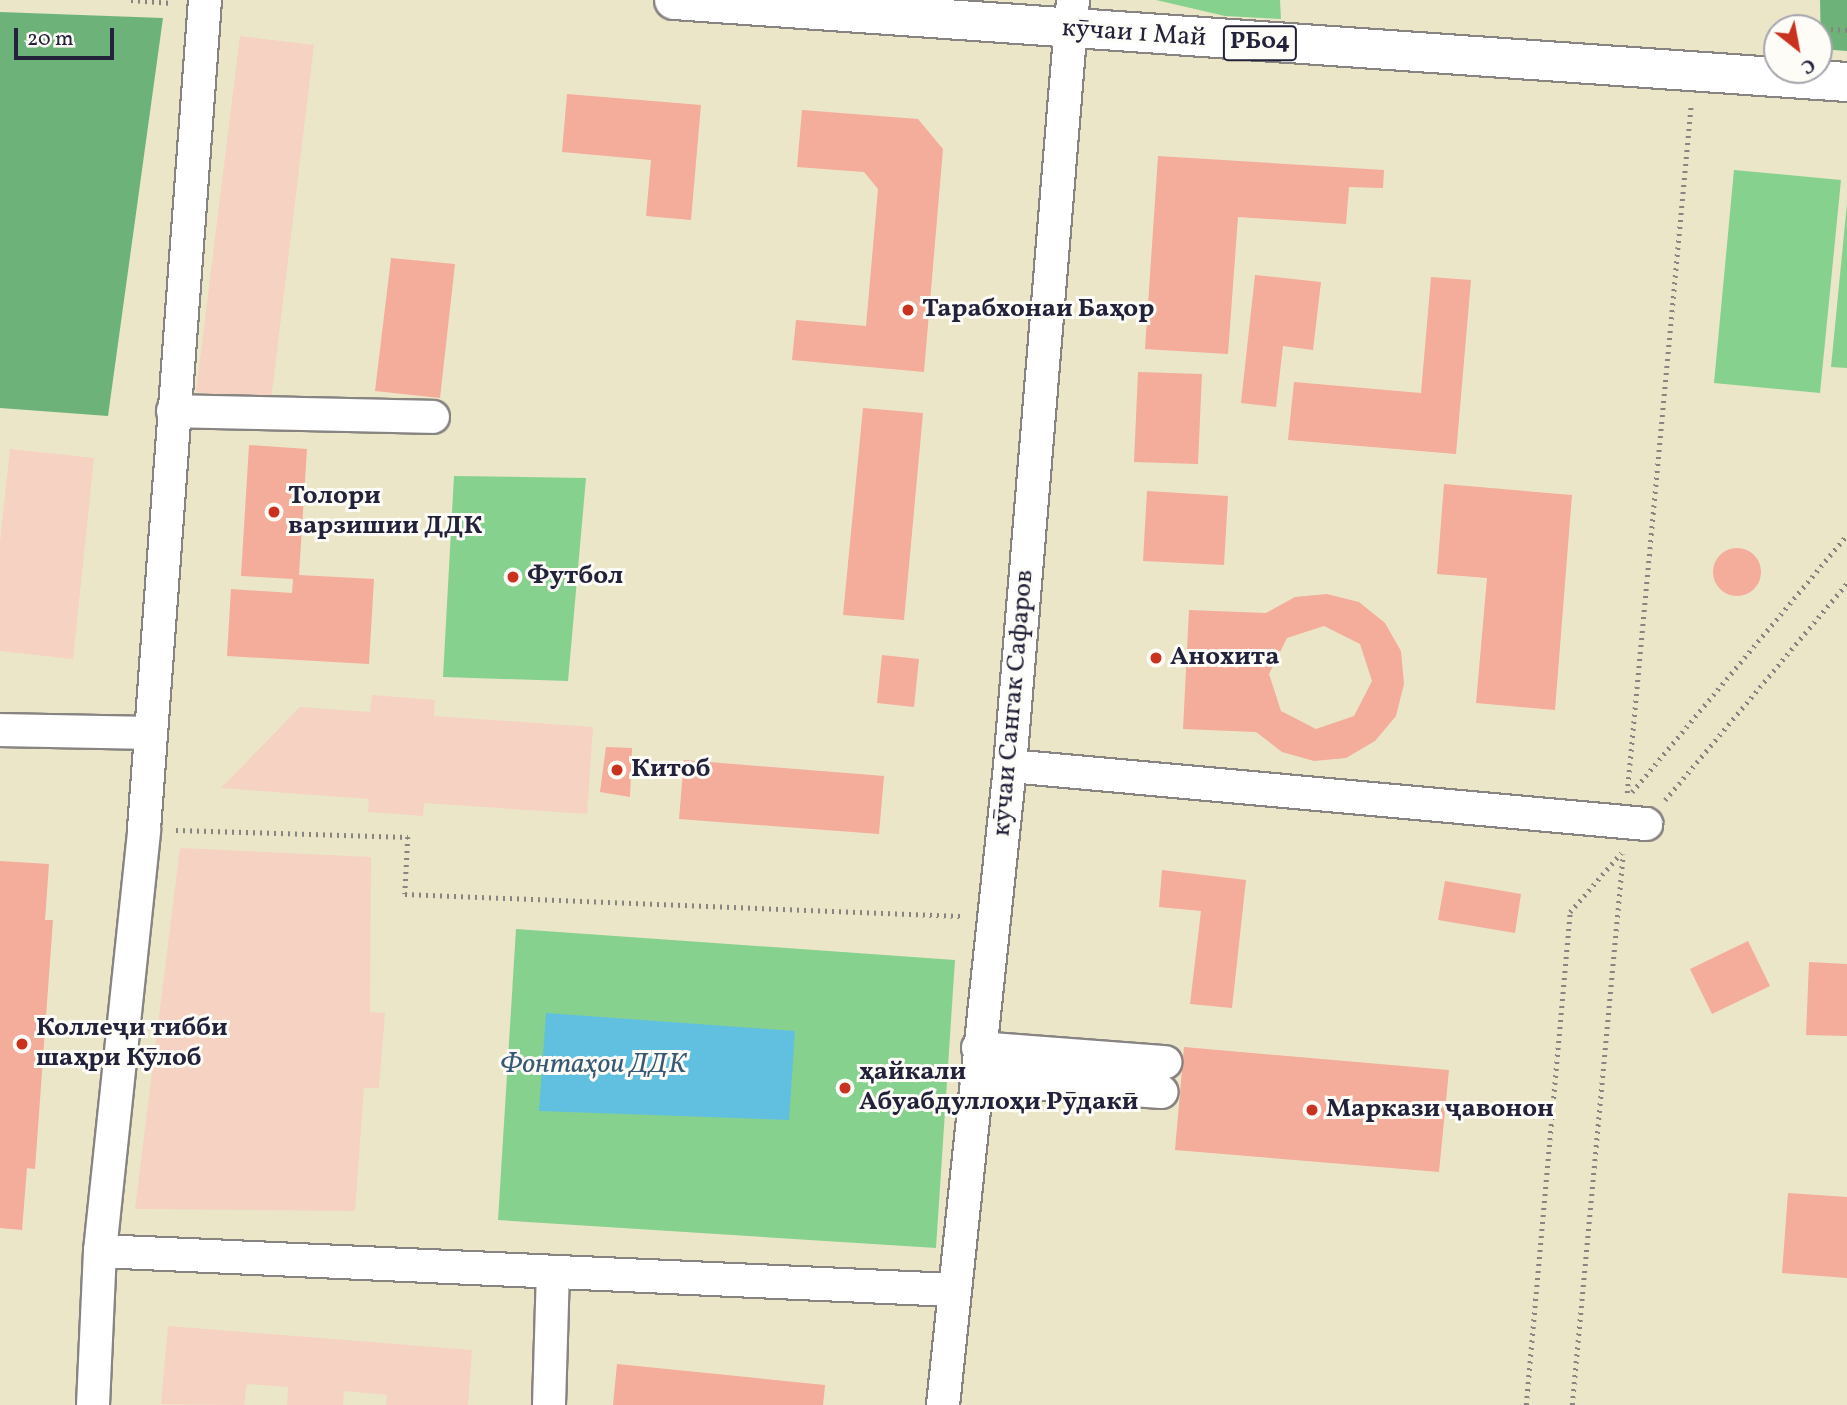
<!DOCTYPE html>
<meta charset="utf-8">
<style>
body{margin:0}
#map{position:relative;width:1847px;height:1405px;overflow:hidden;background:#ece6c9;font-family:Vollkorn,serif}
div>[style]{position:absolute}
.built>*{inset:0;background:#f5d2c2}
.green>*{inset:0;background:#87d18e}
.forest>*{inset:0;background:#6db379}
.water>*{inset:0;background:#61c0df}
.building>*{inset:0;background:#f4ac9b}
.round{border-radius:50%}
.path>*{height:4.5px;margin-top:-2.25px;transform-origin:0;background:repeating-linear-gradient(90deg,#878482 0 2px,transparent 0 7px)}
.roads{filter:drop-shadow(2px 0 #878482) drop-shadow(-2px 0 #878482) drop-shadow(0 2px #878482) drop-shadow(0 -2px #878482)}
.minor>*{height:32px;margin:-16px;padding:0 16px;transform-origin:16px;border-radius:16px;background:#fff}
.major>*{height:38px;margin:-19px;padding:0 19px;transform-origin:19px;border-radius:19px;background:#fff}
.dots>*{width:19px;height:19px;translate:-50% -50%;box-sizing:border-box;border:4px solid #fdfcf7;border-radius:50%}
span{translate:-50% -50%;white-space:nowrap;text-align:center;line-height:1.15;-webkit-text-stroke:6px #fdfcf7;paint-order:stroke}
.shield-label span{padding:2px 5px;background:#fdfcf7;border:2px solid;border-radius:5px;-webkit-text-stroke-width:0}
.shield-label{font-size:24px;color:#22223b;font-weight:700}
.street-label{font-size:26px;color:#22223b}
.poi-label{font-size:26px;color:#22223b;font-weight:700}
.left{translate:0 -50%;text-align:left}
.water-label{font-size:28px;color:#385974;font-style:italic}
.north{position:absolute;left:1763px;top:14px;width:70px;height:70px;box-sizing:border-box;background:#fdfcf7;border:2px solid #a5a5ac;border-radius:50%;rotate:149deg;font-size:19px;font-weight:700;line-height:28px;text-align:center;color:#22223b}
.north::after{content:'';display:block;margin:auto;width:24px;height:32px;background:#c8321e;clip-path:polygon(50% 0,100% 100%,50% 72%,0 100%)}
.scale{position:absolute;left:14px;top:28px;width:100px;height:32px;box-sizing:border-box;border:4px solid #22223b;border-top:0;padding-left:9px;font-size:21px;line-height:24px;white-space:nowrap;color:#22223b;-webkit-text-stroke:5px #fdfcf7;paint-order:stroke}
</style>
<div id="map">
<div class="built">
<i style="clip-path:polygon(240px 36px,314px 45px,271px 401px,196px 392px)"></i>
<i style="clip-path:polygon(10px 449px,94px 458px,73px 659px,0 651px,0 542px)"></i>
<i style="clip-path:polygon(372px 695px,435px 700px,434px 716px,593px 727px,587px 814px,424px 803px,423px 816px,368px 812px,369px 799px,221px 788px,300px 707px,370px 712px)"></i>
<i style="clip-path:polygon(180px 848px,371px 857px,370px 1012px,385px 1013px,379px 1088px,364px 1088px,355px 1211px,135px 1209px)"></i>
<i style="clip-path:polygon(168px 1326px,472px 1350px,468px 1405px,386px 1405px,387px 1395px,344px 1391px,343px 1405px,287px 1405px,288px 1387px,247px 1384px,244px 1405px,161px 1404px)"></i>
</div>
<div class="green">
<i style="clip-path:polygon(1156px 0,1280px 0,1281px 19px,1225px 16px)"></i>
<i style="clip-path:polygon(1734px 170px,1841px 180px,1820px 393px,1714px 383px)"></i>
<i style="clip-path:polygon(1847px 203px,1847px 368px,1831px 367px)"></i>
<i style="clip-path:polygon(454px 476px,586px 478px,568px 681px,443px 677px)"></i>
<i style="clip-path:polygon(516px 929px,955px 960px,936px 1248px,498px 1220px)"></i>
</div>
<div class="forest">
<i style="clip-path:polygon(1820px 0,1847px 0,1847px 51px,1821px 49px)"></i>
<i style="clip-path:polygon(0 12px,163px 18px,108px 416px,0 408px)"></i>
</div>
<div class="water">
<i style="clip-path:polygon(546px 1013px,795px 1031px,789px 1120px,539px 1111px)"></i>
</div>
<div class="building">
<i style="clip-path:polygon(567px 94px,701px 105px,691px 220px,646px 216px,651px 160px,562px 152px)"></i>
<i style="clip-path:polygon(802px 110px,918px 119px,943px 149px,924px 372px,792px 360px,796px 320px,866px 326px,878px 189px,864px 172px,797px 167px)"></i>
<i style="clip-path:polygon(1158px 156px,1384px 170px,1383px 188px,1349px 187px,1346px 224px,1238px 217px,1228px 354px,1145px 349px)"></i>
<i style="clip-path:polygon(391px 258px,455px 264px,440px 398px,375px 391px)"></i>
<i style="clip-path:polygon(1255px 275px,1321px 282px,1313px 350px,1283px 346px,1276px 407px,1241px 403px)"></i>
<i style="clip-path:polygon(1431px 277px,1471px 280px,1456px 454px,1288px 440px,1294px 382px,1421px 393px)"></i>
<i style="clip-path:polygon(1138px 372px,1202px 374px,1198px 464px,1134px 462px)"></i>
<i style="clip-path:polygon(863px 408px,923px 413px,904px 620px,843px 615px)"></i>
<i style="clip-path:polygon(249px 445px,307px 449px,299px 575px,374px 579px,369px 664px,227px 656px,231px 589px,292px 593px,293px 579px,241px 576px)"></i>
<i style="clip-path:polygon(1444px 484px,1572px 495px,1555px 710px,1476px 703px,1487px 578px,1437px 574px)"></i>
<i style="clip-path:polygon(1147px 491px,1228px 496px,1224px 565px,1143px 561px)"></i>
<i class="round" style="left:1713px;top:548px;width:48px;height:48px"></i>
<i style="clip-path:polygon(evenodd,1327px 594px,1359px 602px,1385px 623px,1401px 651px,1404px 684px,1396px 716px,1375px 741px,1346px 758px,1314px 761px,1282px 752px,1256px 732px,1183px 729px,1189px 610px,1266px 613px,1295px 597px,1327px 594px,1324px 626px,1360px 644px,1372px 681px,1354px 716px,1316px 729px,1281px 711px,1269px 674px,1287px 638px,1324px 626px)"></i>
<i style="clip-path:polygon(882px 655px,919px 659px,914px 707px,877px 703px)"></i>
<i style="clip-path:polygon(606px 747px,632px 748px,630px 797px,600px 792px)"></i>
<i style="clip-path:polygon(684px 760px,884px 776px,879px 834px,679px 819px)"></i>
<i style="clip-path:polygon(0 861px,49px 864px,45px 920px,53px 920px,35px 1169px,27px 1168px,22px 1230px,0 1228px)"></i>
<i style="clip-path:polygon(1162px 870px,1246px 880px,1232px 1008px,1190px 1004px,1201px 911px,1159px 907px)"></i>
<i style="clip-path:polygon(1445px 881px,1521px 894px,1515px 933px,1438px 920px)"></i>
<i style="clip-path:polygon(1748px 941px,1770px 986px,1712px 1014px,1690px 969px)"></i>
<i style="clip-path:polygon(1809px 962px,1847px 964px,1847px 1036px,1806px 1035px)"></i>
<i style="clip-path:polygon(1184px 1047px,1449px 1070px,1439px 1172px,1175px 1150px)"></i>
<i style="clip-path:polygon(1788px 1193px,1847px 1197px,1847px 1278px,1782px 1273px)"></i>
<i style="clip-path:polygon(617px 1364px,825px 1385px,823px 1405px,613px 1405px)"></i>
</div>
<div class="path">
<i style="left:131px;top:0;width:41px;rotate:4.2deg"></i>
<i style="left:1831px;top:29px;width:16px;rotate:4deg"></i>
<i style="left:1632px;top:792px;width:335px;rotate:-50.1deg"></i>
<i style="left:1627px;top:793px;width:692px;rotate:-84.69deg"></i>
<i style="left:1665px;top:800px;width:283px;rotate:-50deg"></i>
<i style="left:176px;top:830px;width:232px;rotate:1.7deg"></i>
<i style="left:408px;top:837px;width:57px;rotate:93deg"></i>
<i style="left:405px;top:894px;width:556px;rotate:2.27deg"></i>
<i style="left:1526px;top:1405px;width:495px;rotate:-84.9deg"></i>
<i style="left:1570px;top:912px;width:78px;rotate:-49.2deg"></i>
<i style="left:1572px;top:1405px;width:553px;rotate:-84.71deg"></i>
</div>
<div class="roads">
<div class="minor">
<i style="left:173px;top:411px;width:260px;rotate:1.3deg"></i>
<i style="left:0;top:730px;width:150px;rotate:1.1deg"></i>
<i style="left:1010px;top:766px;width:639px;rotate:5.21deg"></i>
<i style="left:978px;top:1048px;width:188px;rotate:4.3deg"></i>
<i style="left:976px;top:1079px;width:186px;rotate:4deg"></i>
<i style="left:100px;top:1251px;width:854px;rotate:2.62deg"></i>
<i style="left:93px;top:1405px;width:154px;rotate:-87.4deg"></i>
<i style="left:100px;top:1251px;width:424px;rotate:-84deg"></i>
<i style="left:144px;top:829px;width:831px;rotate:-85.79deg"></i>
<i style="left:549px;top:1405px;width:133px;rotate:-88.3deg"></i>
<i style="left:943px;top:1405px;width:643px;rotate:-84.01deg"></i>
<i style="left:1010px;top:766px;width:769px;rotate:-85.3deg"></i>
</div>
<div class="major">
<i style="left:674px;top:0;width:1176px;rotate:4deg"></i>
</div>
</div>
<div class="dots">
<i style="left:908px;top:310px;background:#c8321e"></i>
<i style="left:274px;top:512px;background:#c8321e"></i>
<i style="left:513px;top:577px;background:#c8321e"></i>
<i style="left:1156px;top:658px;background:#c8321e"></i>
<i style="left:617px;top:770px;background:#c8321e"></i>
<i style="left:22px;top:1044px;background:#c8321e"></i>
<i style="left:845px;top:1088px;background:#c8321e"></i>
<i style="left:1312px;top:1110px;background:#c8321e"></i>
</div>
<div class="shield-label">
<span style="left:1260px;top:43px">РБ04</span>
</div>
<div class="street-label">
<span style="left:1134px;top:34px;rotate:4deg">кӯчаи 1 Май</span>
<span style="left:1014px;top:703px;rotate:-85deg">кӯчаи Сангак Сафаров</span>
</div>
<div class="poi-label">
<span class="left" style="left:922px;top:310px">Тарабхонаи Баҳор</span>
<span class="left" style="left:288px;top:512px">Толори<br>варзишии ДДК</span>
<span class="left" style="left:527px;top:577px">Футбол</span>
<span class="left" style="left:1170px;top:658px">Анохита</span>
<span class="left" style="left:631px;top:770px">Китоб</span>
<span class="left" style="left:36px;top:1044px">Коллеҷи тибби<br>шаҳри Кӯлоб</span>
<span class="left" style="left:859px;top:1088px">ҳайкали<br>Абуабдуллоҳи Рӯдакӣ</span>
<span class="left" style="left:1326px;top:1110px">Маркази ҷавонон</span>
</div>
<div class="water-label">
<span style="left:593px;top:1065px">Фонтаҳои ДДК</span>
</div>
<div class="north">С</div>
<div class="scale">20 m</div>
</div>
